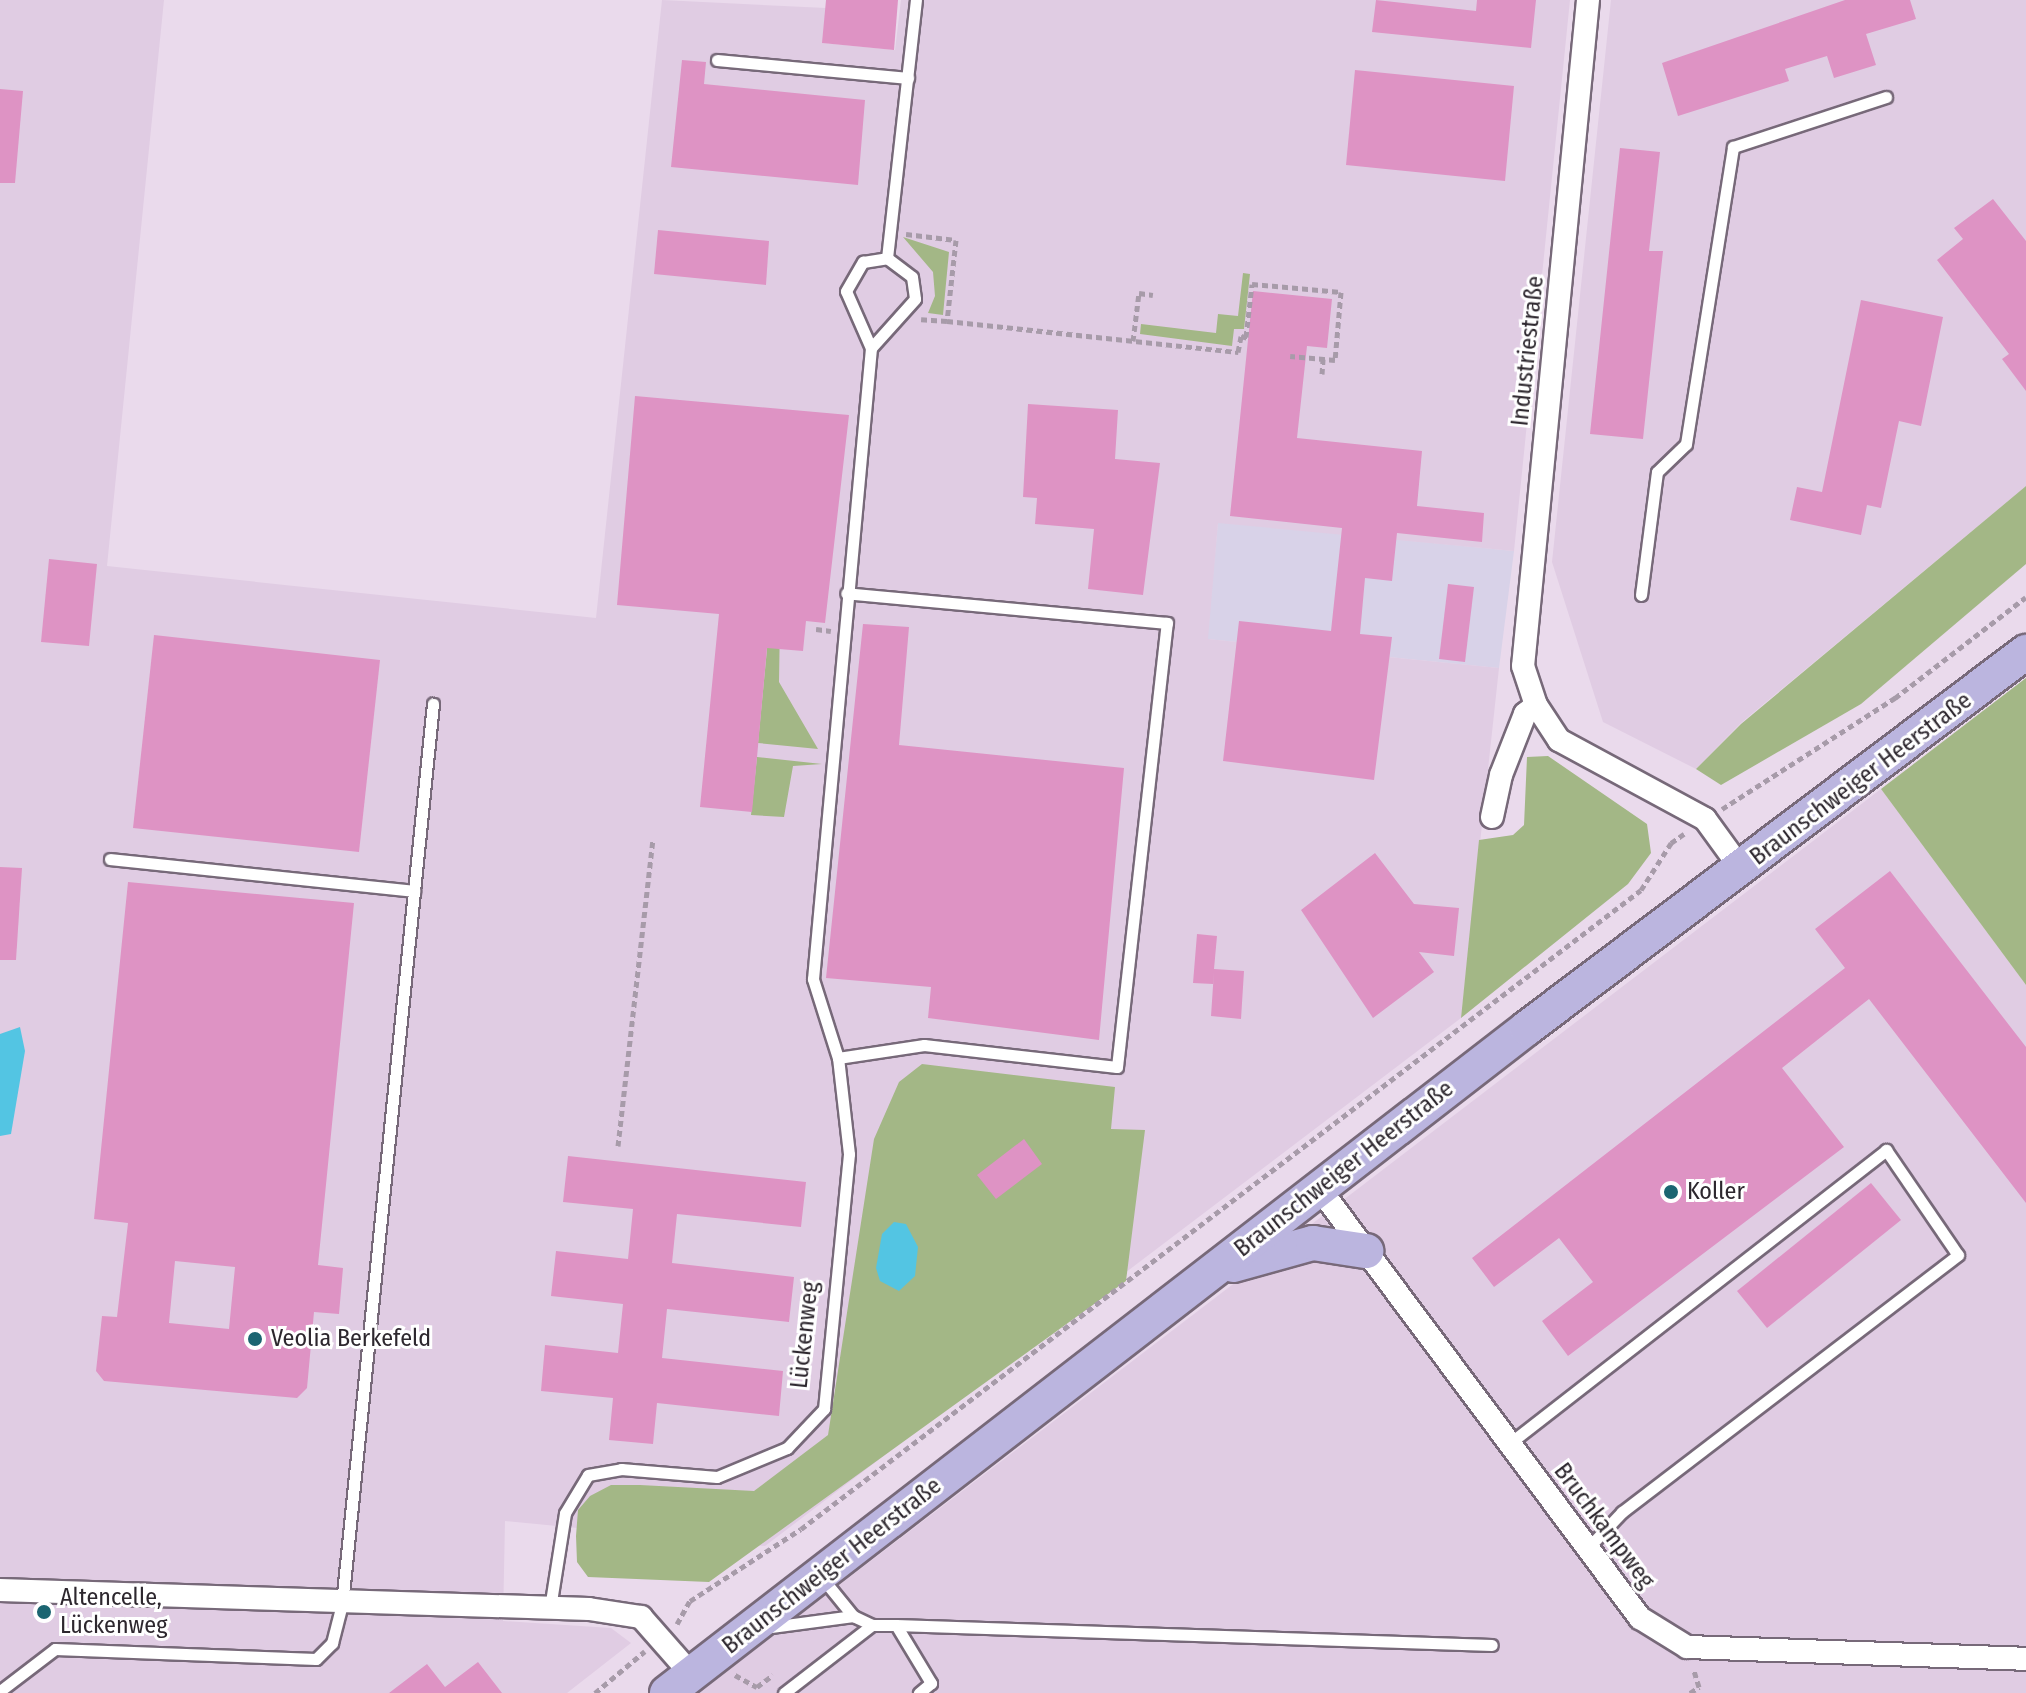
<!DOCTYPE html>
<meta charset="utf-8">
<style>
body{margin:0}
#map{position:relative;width:2026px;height:1693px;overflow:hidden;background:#eadaec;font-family:"Fira Sans Condensed",sans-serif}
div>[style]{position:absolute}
.commercial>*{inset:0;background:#d8d2e8}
.built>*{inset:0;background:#e0cce3}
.green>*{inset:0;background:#a3b786}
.water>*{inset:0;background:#53c5e3}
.building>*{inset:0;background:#de93c4}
.path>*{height:5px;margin-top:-2.5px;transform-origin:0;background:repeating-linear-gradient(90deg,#a79ba9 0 6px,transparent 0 10px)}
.roads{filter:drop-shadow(2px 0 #776979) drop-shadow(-2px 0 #776979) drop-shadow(0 2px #776979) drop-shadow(0 -2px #776979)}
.service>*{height:11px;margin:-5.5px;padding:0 5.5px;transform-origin:5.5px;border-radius:5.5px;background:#fff}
.minor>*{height:22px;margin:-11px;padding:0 11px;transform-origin:11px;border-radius:11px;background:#fff}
.primary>*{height:34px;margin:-17px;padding:0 17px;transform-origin:17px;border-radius:17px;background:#bbb5df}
.dots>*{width:22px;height:22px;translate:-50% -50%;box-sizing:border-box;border:4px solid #fff;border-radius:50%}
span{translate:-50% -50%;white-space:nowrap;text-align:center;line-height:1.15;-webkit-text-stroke:6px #fff;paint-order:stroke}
.street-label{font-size:24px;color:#2d272e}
.poi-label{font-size:24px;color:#2d272e}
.left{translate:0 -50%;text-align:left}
</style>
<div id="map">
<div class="commercial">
<i style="clip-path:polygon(1218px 522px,1514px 551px,1499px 668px,1207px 639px)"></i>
</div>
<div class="built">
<i style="clip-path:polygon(0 0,164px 0,107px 566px,596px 618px,662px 0,826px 8px,823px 43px,895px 50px,901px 0,1570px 0,1514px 551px,1218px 523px,1208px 639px,1499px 668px,1461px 1018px,765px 1546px,505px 1521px,503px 1621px,611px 1628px,631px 1643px,567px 1693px,0 1693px)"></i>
<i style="clip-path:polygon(1611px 0,2026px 0,2026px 486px,1741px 723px,1696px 769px,1603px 722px,1552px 562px)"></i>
<i style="clip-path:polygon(1881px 789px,2026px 985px,2026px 1693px,698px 1693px)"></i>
</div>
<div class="green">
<i style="clip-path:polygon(903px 237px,949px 252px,943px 315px,928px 313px,935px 296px,933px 272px)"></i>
<i style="clip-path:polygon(1243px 273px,1250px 274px,1244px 329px,1234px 329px,1232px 346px,1140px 334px,1141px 324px,1216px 333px,1218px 314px,1238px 316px)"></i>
<i style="clip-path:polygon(2026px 486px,2026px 564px,1861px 704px,1721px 785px,1696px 769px,1741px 724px)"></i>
<i style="clip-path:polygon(770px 618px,780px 619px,779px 682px,818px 749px,758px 743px)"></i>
<i style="clip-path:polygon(2026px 678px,2026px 985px,1881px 789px)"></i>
<i style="clip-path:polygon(1548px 756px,1647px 824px,1651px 853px,1628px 884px,1461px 1018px,1479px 840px,1513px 835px,1524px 825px,1527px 757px)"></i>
<i style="clip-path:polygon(757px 757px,822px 764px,793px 766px,784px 817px,751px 815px)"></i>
<i style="clip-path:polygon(922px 1064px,1115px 1087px,1111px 1129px,1145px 1130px,1126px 1281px,709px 1582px,588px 1577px,577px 1562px,576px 1536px,578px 1510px,590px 1496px,611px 1485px,640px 1485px,754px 1491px,828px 1435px,874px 1139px,899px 1082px)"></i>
</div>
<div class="water">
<i style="clip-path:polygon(20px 1027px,25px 1051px,11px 1134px,0 1136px,0 1034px)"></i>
<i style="clip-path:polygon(894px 1222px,906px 1224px,918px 1247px,915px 1276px,899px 1291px,880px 1281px,876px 1268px,882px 1234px)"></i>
</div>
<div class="building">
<i style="clip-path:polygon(826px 0,898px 0,894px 50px,822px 43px)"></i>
<i style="clip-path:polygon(1376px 0,1476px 11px,1477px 0,1536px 0,1531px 48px,1372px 32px)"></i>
<i style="clip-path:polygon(1845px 0,1910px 0,1916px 19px,1866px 34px,1876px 65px,1834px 78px,1827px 56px,1785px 69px,1789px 81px,1678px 116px,1662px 63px)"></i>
<i style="clip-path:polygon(682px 60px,706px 62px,704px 84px,865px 100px,858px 185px,671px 167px)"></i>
<i style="clip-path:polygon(1355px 70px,1514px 86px,1505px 181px,1346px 165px)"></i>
<i style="clip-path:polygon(0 89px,23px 91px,15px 183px,0 183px)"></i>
<i style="clip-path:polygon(1620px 148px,1660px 152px,1649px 251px,1663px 251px,1643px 439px,1590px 434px)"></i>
<i style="clip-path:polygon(1993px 199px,2026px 241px,2026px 391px,2002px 359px,2009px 354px,1937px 260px,1963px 239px,1954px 228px)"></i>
<i style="clip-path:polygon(658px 230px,769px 241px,766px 285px,654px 274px)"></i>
<i style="clip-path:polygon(1253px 291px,1332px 299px,1327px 348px,1307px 346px,1297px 438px,1422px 451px,1417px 506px,1484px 513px,1482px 542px,1397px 533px,1392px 581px,1365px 578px,1360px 634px,1392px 637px,1374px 780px,1223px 761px,1239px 621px,1331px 631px,1342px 528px,1230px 516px)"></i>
<i style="clip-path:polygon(1861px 300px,1943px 317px,1921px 426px,1899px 421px,1881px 508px,1867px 505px,1861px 535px,1790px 520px,1797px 487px,1822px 492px)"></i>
<i style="clip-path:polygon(635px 396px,849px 415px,825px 623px,806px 621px,803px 651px,767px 648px,752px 812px,700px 807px,719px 614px,617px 605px)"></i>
<i style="clip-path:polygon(1028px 404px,1118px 410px,1115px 459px,1160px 463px,1143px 595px,1088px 589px,1094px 529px,1035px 524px,1037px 498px,1023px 497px)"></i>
<i style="clip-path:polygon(49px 559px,97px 564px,89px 646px,41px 642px)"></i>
<i style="clip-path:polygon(1448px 584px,1474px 587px,1465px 662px,1439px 659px)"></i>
<i style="clip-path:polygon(863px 624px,909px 627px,899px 745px,1124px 768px,1099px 1040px,928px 1018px,931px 987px,826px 978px)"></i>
<i style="clip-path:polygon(154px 635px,380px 660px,359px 852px,133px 828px)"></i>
<i style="clip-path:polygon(1375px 853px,1414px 904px,1459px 908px,1454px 956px,1419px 952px,1434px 972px,1373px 1018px,1301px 910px)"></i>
<i style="clip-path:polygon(0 867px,22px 868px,16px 960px,0 960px)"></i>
<i style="clip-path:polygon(1890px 871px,2026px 1047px,2026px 1203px,1869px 999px,1782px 1068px,1844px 1147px,1568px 1356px,1542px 1321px,1593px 1282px,1559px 1238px,1494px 1287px,1472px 1258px,1845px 968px,1815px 929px)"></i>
<i style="clip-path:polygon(evenodd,128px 882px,354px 903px,318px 1265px,343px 1268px,339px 1314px,314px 1312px,307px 1388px,297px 1398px,104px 1381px,96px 1371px,102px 1316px,117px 1317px,128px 1223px,94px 1219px,128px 882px,175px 1261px,235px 1267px,229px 1329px,169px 1323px,175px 1261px)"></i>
<i style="clip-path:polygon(1197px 934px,1217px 936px,1214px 969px,1244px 971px,1241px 1019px,1211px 1016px,1214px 971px,1213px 984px,1193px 983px)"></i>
<i style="clip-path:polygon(1024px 1139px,1042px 1164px,996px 1199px,977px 1175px)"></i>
<i style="clip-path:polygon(568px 1156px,806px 1182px,801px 1227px,677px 1214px,672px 1263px,794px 1277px,789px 1322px,667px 1309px,662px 1358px,783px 1371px,779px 1416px,657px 1403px,653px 1444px,609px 1440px,613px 1398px,541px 1391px,545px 1345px,618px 1353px,623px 1304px,551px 1296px,556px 1251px,628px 1259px,633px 1209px,563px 1202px)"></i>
<i style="clip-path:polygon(1871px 1183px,1901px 1220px,1767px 1328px,1737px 1291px)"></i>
<i style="clip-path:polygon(478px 1662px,502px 1693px,389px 1693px,427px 1664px,445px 1687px)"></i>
</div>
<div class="path">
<i style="left:906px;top:234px;width:50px;rotate:6.8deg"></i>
<i style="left:956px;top:240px;width:81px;rotate:96.3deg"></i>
<i style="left:947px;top:321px;width:26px;rotate:-176deg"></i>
<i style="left:947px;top:321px;width:293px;rotate:6.1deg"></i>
<i style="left:1238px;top:352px;width:16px;rotate:-79deg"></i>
<i style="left:1241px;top:336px;width:7px;rotate:16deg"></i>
<i style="left:1246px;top:337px;width:53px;rotate:-83.5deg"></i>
<i style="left:1252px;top:284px;width:89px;rotate:5.1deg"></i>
<i style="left:1341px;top:292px;width:68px;rotate:95deg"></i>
<i style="left:1335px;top:360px;width:45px;rotate:-174.9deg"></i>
<i style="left:1133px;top:341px;width:48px;rotate:-82.9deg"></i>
<i style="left:1139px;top:293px;width:14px;rotate:8deg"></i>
<i style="left:1322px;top:374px;width:15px;rotate:-86deg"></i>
<i style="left:816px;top:629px;width:15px;rotate:8deg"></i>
<i style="left:1722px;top:809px;width:206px;rotate:-32.7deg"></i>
<i style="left:1895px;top:698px;width:165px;rotate:-37.6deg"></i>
<i style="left:618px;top:1146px;width:307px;rotate:-83.5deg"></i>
<i style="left:677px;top:1624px;width:26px;rotate:-61deg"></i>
<i style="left:690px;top:1601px;width:132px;rotate:-33deg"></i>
<i style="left:801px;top:1529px;width:1055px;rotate:-37.26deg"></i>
<i style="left:1641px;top:890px;width:56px;rotate:-57.4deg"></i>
<i style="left:1671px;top:843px;width:16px;rotate:-35deg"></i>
<i style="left:735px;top:1675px;width:25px;rotate:29deg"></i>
<i style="left:757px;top:1687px;width:20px;rotate:-37deg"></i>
<i style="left:595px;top:1693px;width:65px;rotate:-40deg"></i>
<i style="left:1690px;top:1693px;width:11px;rotate:-34deg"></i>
<i style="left:1699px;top:1687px;width:17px;rotate:-107deg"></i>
</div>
<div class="roads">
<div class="service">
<i style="left:717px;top:60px;width:192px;rotate:5.4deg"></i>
<i style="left:887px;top:258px;width:260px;rotate:-83.6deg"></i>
<i style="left:887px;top:258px;width:31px;rotate:37deg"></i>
<i style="left:912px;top:277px;width:22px;rotate:82deg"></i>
<i style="left:915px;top:299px;width:66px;rotate:131.9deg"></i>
<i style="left:871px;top:348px;width:62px;rotate:-113.7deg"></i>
<i style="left:846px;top:291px;width:34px;rotate:-60deg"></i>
<i style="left:863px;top:262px;width:24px;rotate:-9deg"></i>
<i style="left:1641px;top:595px;width:124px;rotate:-82.6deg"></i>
<i style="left:1657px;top:472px;width:40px;rotate:-44deg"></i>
<i style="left:1686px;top:444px;width:301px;rotate:-81deg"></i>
<i style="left:1733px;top:147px;width:161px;rotate:-18.1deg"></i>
<i style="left:110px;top:859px;width:306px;rotate:6deg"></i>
<i style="left:838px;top:1058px;width:87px;rotate:-8.6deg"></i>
<i style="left:924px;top:1045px;width:194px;rotate:6.5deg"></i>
<i style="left:1117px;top:1067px;width:447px;rotate:-83.6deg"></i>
<i style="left:1167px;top:623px;width:322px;rotate:-174.7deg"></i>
<i style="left:1510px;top:1443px;width:477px;rotate:-37.9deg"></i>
<i style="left:1886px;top:1150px;width:127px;rotate:55.6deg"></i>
<i style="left:1958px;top:1255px;width:423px;rotate:142.6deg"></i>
<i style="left:1622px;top:1512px;width:50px;rotate:133.4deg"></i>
<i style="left:823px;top:1579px;width:48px;rotate:51deg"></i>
<i style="left:853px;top:1616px;width:21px;rotate:25deg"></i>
<i style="left:872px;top:1625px;width:24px"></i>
<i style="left:896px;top:1625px;width:68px;rotate:58.9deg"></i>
<i style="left:931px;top:1683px;width:16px;rotate:140deg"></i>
<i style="left:550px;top:1608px;width:96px;rotate:-81deg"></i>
<i style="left:565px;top:1513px;width:44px;rotate:-58.8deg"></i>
<i style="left:588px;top:1475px;width:34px;rotate:-10deg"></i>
<i style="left:621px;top:1469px;width:96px;rotate:4.8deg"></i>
<i style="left:717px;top:1477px;width:76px;rotate:-22.5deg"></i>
<i style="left:787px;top:1448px;width:54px;rotate:-46.5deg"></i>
<i style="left:824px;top:1409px;width:256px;rotate:-84.4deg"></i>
<i style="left:849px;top:1154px;width:97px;rotate:-96.5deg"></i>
<i style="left:838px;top:1058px;width:83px;rotate:-107.6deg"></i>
<i style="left:813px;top:979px;width:634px;rotate:-84.75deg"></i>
<i style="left:896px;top:1625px;width:596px;rotate:1.92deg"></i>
<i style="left:771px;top:1627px;width:83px;rotate:-7.6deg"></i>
<i style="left:0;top:1691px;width:69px;rotate:-37.4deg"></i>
<i style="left:55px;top:1649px;width:261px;rotate:2.2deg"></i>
<i style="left:316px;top:1659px;width:23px;rotate:-45deg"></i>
<i style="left:332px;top:1643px;width:40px;rotate:-75.6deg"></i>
<i style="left:342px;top:1604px;width:905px;rotate:-84.23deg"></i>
<i style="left:784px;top:1693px;width:111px;rotate:-37.7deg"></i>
</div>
<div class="minor">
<i style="left:1588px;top:0;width:669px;rotate:95.57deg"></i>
<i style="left:1523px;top:666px;width:41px;rotate:71.6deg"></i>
<i style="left:1536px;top:705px;width:42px;rotate:56.7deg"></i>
<i style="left:1559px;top:740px;width:166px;rotate:28.4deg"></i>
<i style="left:1705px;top:819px;width:63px;rotate:54deg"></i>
<i style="left:1492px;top:817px;width:43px;rotate:-77.9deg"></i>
<i style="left:1501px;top:775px;width:66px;rotate:-68.5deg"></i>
<i style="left:1525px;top:714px;width:14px;rotate:-39deg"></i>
<i style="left:1319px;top:1188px;width:537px;rotate:53.26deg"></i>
<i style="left:1640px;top:1618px;width:55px;rotate:31.7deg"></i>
<i style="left:1687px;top:1647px;width:339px;rotate:2deg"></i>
<i style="left:0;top:1590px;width:589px;rotate:1.85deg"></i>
<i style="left:589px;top:1609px;width:53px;rotate:8.7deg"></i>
<i style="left:641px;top:1617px;width:76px;rotate:48.7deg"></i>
</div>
<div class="primary">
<i style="left:1233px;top:1265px;width:83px;rotate:-15.4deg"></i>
<i style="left:1313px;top:1243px;width:54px;rotate:8.6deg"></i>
<i style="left:667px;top:1693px;width:1087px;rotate:-37.71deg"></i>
<i style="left:1527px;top:1028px;width:625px;rotate:-37deg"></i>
</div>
</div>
<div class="dots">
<i style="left:1671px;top:1192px;background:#1b6571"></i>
<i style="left:255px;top:1339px;background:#1b6571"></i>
<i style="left:44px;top:1612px;background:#1b6571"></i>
</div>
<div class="street-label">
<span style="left:1528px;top:351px;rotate:-84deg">Industriestraße</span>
<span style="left:1861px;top:779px;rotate:-37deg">Braunschweiger Heerstraße</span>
<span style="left:1344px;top:1169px;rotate:-38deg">Braunschweiger Heerstraße</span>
<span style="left:805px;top:1335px;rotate:-84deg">Lückenweg</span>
<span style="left:1604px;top:1526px;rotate:53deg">Bruchkampweg</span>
<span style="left:832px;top:1566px;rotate:-38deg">Braunschweiger Heerstraße</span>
</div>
<div class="poi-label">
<span class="left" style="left:1687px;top:1192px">Koller</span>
<span class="left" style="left:271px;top:1339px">Veolia Berkefeld</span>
<span class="left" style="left:60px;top:1612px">Altencelle,<br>Lückenweg</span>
</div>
</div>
